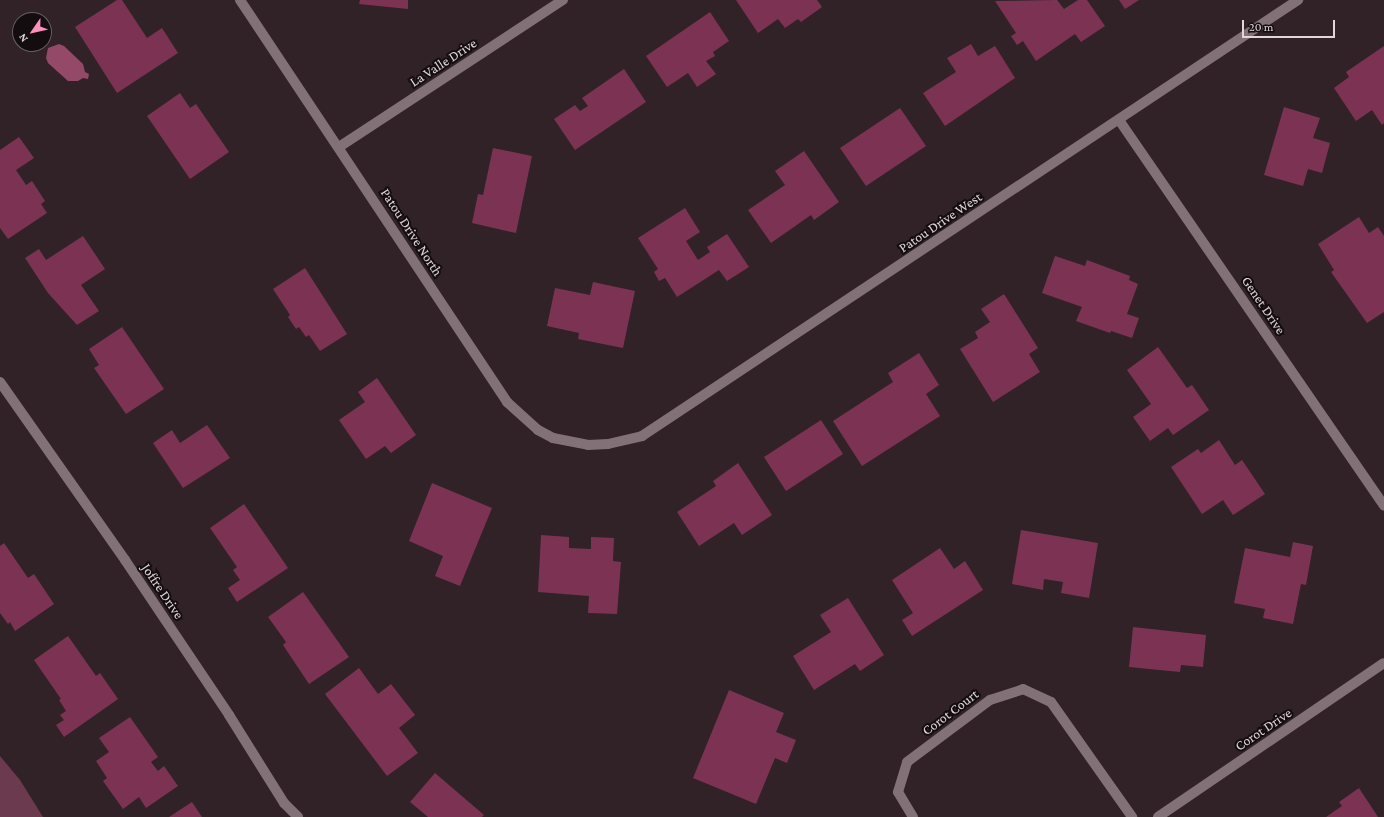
<!DOCTYPE html>
<style>
body{margin:0}
#map{position:relative;width:1384px;height:817px;overflow:hidden;background:#302227;font-family:"Crimson Pro",serif}
div>[style]{position:absolute}
.green>*{inset:0;background:#6c3a4e}
.water>*{inset:0;background:#954969}
.building>*{inset:0;background:#7c3353}
.minor>*{height:10px;margin:-5px;padding:0 5px;transform-origin:5px;border-radius:5px;background:#827177}
span{translate:-50% -50%;white-space:nowrap;text-align:center;line-height:1.15;-webkit-text-stroke:4px #140d10;paint-order:stroke}
.street-label{font-size:14px;color:#e1d7db}
.north{position:absolute;left:12px;top:12px;width:40px;height:40px;box-sizing:border-box;background:#140d10;border:1px solid #665e61;border-radius:50%;rotate:236deg;font-size:11px;font-weight:700;line-height:16px;text-align:center;color:#e1d7db}
.north::after{content:'';display:block;margin:auto;width:14px;height:18px;background:#fe8ebb;clip-path:polygon(50% 0,100% 100%,50% 72%,0 100%)}
.scale{position:absolute;left:1242px;top:20px;width:93px;height:18px;box-sizing:border-box;border:2px solid #e1d7db;border-top:0;padding-left:5px;font-size:12px;line-height:14px;white-space:nowrap;color:#e1d7db;-webkit-text-stroke:3px #140d10;paint-order:stroke}
</style>
<div id="map">
<div class="green">
<i style="clip-path:polygon(0 756px,20px 780px,43px 817px,0 817px)"></i>
</div>
<div class="water">
<i style="clip-path:polygon(59px 44px,64px 46px,83px 64px,85px 72px,89px 74px,88px 79px,83px 78px,78px 81px,68px 81px,48px 63px,46px 58px,48px 48px)"></i>
</div>
<div class="building">
<i style="clip-path:polygon(117px 0,122px 0,147px 38px,162px 28px,178px 53px,117px 93px,75px 27px)"></i>
<i style="clip-path:polygon(360px 0,408px 0,408px 9px,359px 4px)"></i>
<i style="clip-path:polygon(736px 0,817px 0,822px 7px,801px 22px,798px 19px,785px 28px,778px 19px,758px 33px)"></i>
<i style="clip-path:polygon(1057px 0,1064px 9px,1078px 0,1087px 0,1105px 26px,1081px 42px,1075px 34px,1036px 61px,1023px 41px,1017px 45px,1011px 36px,1016px 33px,995px 1px)"></i>
<i style="clip-path:polygon(1119px 0,1139px 0,1125px 9px)"></i>
<i style="clip-path:polygon(710px 12px,729px 41px,713px 52px,715px 56px,706px 61px,716px 74px,697px 87px,688px 73px,667px 87px,646px 56px)"></i>
<i style="clip-path:polygon(971px 44px,978px 56px,995px 46px,1015px 78px,945px 126px,923px 93px,956px 72px,947px 58px)"></i>
<i style="clip-path:polygon(1384px 46px,1384px 123px,1382px 125px,1372px 110px,1356px 121px,1334px 88px,1349px 77px,1346px 72px)"></i>
<i style="clip-path:polygon(624px 69px,646px 102px,575px 150px,554px 119px,575px 105px,580px 111px,588px 106px,582px 98px)"></i>
<i style="clip-path:polygon(180px 93px,190px 108px,196px 104px,229px 152px,190px 179px,147px 116px)"></i>
<i style="clip-path:polygon(1284px 107px,1320px 118px,1313px 138px,1330px 143px,1322px 173px,1308px 169px,1303px 186px,1264px 175px)"></i>
<i style="clip-path:polygon(900px 108px,926px 146px,866px 186px,840px 148px)"></i>
<i style="clip-path:polygon(19px 137px,34px 158px,16px 170px,26px 185px,32px 181px,45px 201px,41px 204px,47px 213px,8px 239px,0 228px,0 150px)"></i>
<i style="clip-path:polygon(493px 148px,532px 156px,516px 233px,472px 223px,478px 194px,483px 195px)"></i>
<i style="clip-path:polygon(804px 151px,839px 202px,814px 220px,811px 215px,771px 243px,748px 210px,785px 185px,775px 171px)"></i>
<i style="clip-path:polygon(685px 208px,700px 232px,686px 241px,698px 260px,710px 252px,707px 247px,727px 234px,749px 267px,727px 281px,719px 270px,677px 297px,665px 278px,659px 281px,654px 272px,658px 269px,638px 238px)"></i>
<i style="clip-path:polygon(1359px 217px,1369px 233px,1378px 227px,1384px 236px,1384px 312px,1367px 323px,1331px 272px,1334px 270px,1318px 244px)"></i>
<i style="clip-path:polygon(83px 236px,105px 269px,81px 285px,99px 311px,77px 325px,48px 293px,25px 258px,39px 249px,46px 260px)"></i>
<i style="clip-path:polygon(1055px 256px,1085px 266px,1087px 260px,1130px 276px,1129px 280px,1138px 284px,1127px 314px,1139px 318px,1132px 338px,1111px 331px,1110px 333px,1076px 321px,1082px 307px,1042px 293px)"></i>
<i style="clip-path:polygon(305px 268px,347px 334px,320px 351px,309px 335px,306px 337px,299px 327px,296px 329px,288px 317px,290px 315px,273px 289px)"></i>
<i style="clip-path:polygon(593px 282px,635px 291px,623px 348px,578px 339px,579px 333px,547px 326px,555px 288px,590px 295px)"></i>
<i style="clip-path:polygon(1004px 294px,1038px 348px,1029px 354px,1040px 372px,993px 402px,960px 349px,978px 338px,975px 332px,990px 322px,981px 309px)"></i>
<i style="clip-path:polygon(122px 327px,164px 389px,126px 414px,94px 368px,99px 365px,89px 349px)"></i>
<i style="clip-path:polygon(1158px 347px,1187px 388px,1192px 385px,1209px 410px,1173px 435px,1168px 428px,1150px 441px,1133px 417px,1151px 404px,1127px 370px)"></i>
<i style="clip-path:polygon(919px 353px,939px 385px,926px 394px,940px 416px,862px 466px,833px 421px,893px 382px,888px 373px)"></i>
<i style="clip-path:polygon(377px 378px,416px 435px,391px 453px,385px 446px,366px 459px,339px 420px,365px 402px,358px 392px)"></i>
<i style="clip-path:polygon(821px 420px,843px 454px,786px 491px,764px 457px)"></i>
<i style="clip-path:polygon(207px 425px,230px 458px,183px 488px,153px 443px,172px 430px,180px 443px)"></i>
<i style="clip-path:polygon(1219px 440px,1235px 465px,1242px 460px,1265px 494px,1233px 515px,1223px 500px,1202px 514px,1171px 467px,1198px 449px,1201px 453px)"></i>
<i style="clip-path:polygon(738px 463px,772px 515px,742px 535px,734px 523px,699px 546px,677px 512px,716px 486px,713px 481px)"></i>
<i style="clip-path:polygon(432px 483px,492px 508px,460px 586px,435px 576px,443px 556px,409px 541px)"></i>
<i style="clip-path:polygon(244px 504px,288px 568px,237px 602px,228px 588px,240px 580px,233px 570px,237px 567px,210px 528px)"></i>
<i style="clip-path:polygon(1021px 530px,1098px 543px,1089px 598px,1061px 593px,1063px 582px,1044px 579px,1043px 590px,1012px 584px)"></i>
<i style="clip-path:polygon(541px 535px,569px 537px,569px 548px,591px 549px,591px 537px,614px 538px,613px 561px,621px 562px,617px 614px,588px 613px,589px 596px,538px 592px)"></i>
<i style="clip-path:polygon(1293px 542px,1313px 546px,1306px 585px,1301px 584px,1293px 624px,1263px 618px,1265px 609px,1234px 603px,1245px 548px,1290px 557px)"></i>
<i style="clip-path:polygon(4px 543px,28px 578px,34px 574px,54px 604px,15px 631px,10px 622px,8px 624px,0 613px,0 546px)"></i>
<i style="clip-path:polygon(940px 548px,954px 569px,965px 561px,983px 590px,912px 636px,902px 620px,913px 613px,892px 580px)"></i>
<i style="clip-path:polygon(303px 592px,349px 657px,309px 684px,283px 645px,286px 642px,268px 617px)"></i>
<i style="clip-path:polygon(848px 598px,884px 655px,860px 671px,855px 664px,814px 690px,793px 656px,831px 632px,820px 615px)"></i>
<i style="clip-path:polygon(1133px 627px,1206px 635px,1203px 667px,1181px 665px,1180px 672px,1129px 667px)"></i>
<i style="clip-path:polygon(68px 636px,96px 676px,100px 673px,118px 699px,64px 737px,56px 725px,64px 720px,60px 715px,66px 711px,59px 700px,61px 699px,34px 660px)"></i>
<i style="clip-path:polygon(359px 668px,378px 694px,391px 684px,415px 715px,399px 728px,418px 753px,387px 776px,325px 694px)"></i>
<i style="clip-path:polygon(729px 690px,784px 713px,776px 732px,796px 740px,787px 763px,775px 758px,756px 804px,693px 778px)"></i>
<i style="clip-path:polygon(130px 717px,158px 757px,151px 762px,158px 771px,164px 766px,178px 786px,146px 808px,139px 797px,123px 809px,103px 781px,107px 778px,96px 761px,109px 752px,99px 738px)"></i>
<i style="clip-path:polygon(435px 773px,484px 815px,482px 817px,428px 817px,410px 802px)"></i>
<i style="clip-path:polygon(1359px 788px,1378px 817px,1326px 817px,1342px 806px,1339px 802px)"></i>
<i style="clip-path:polygon(192px 802px,202px 817px,169px 817px)"></i>
</div>
<div class="minor">
<i style="left:240px;top:0;width:483px;rotate:56.4deg"></i>
<i style="left:507px;top:402px;width:42px;rotate:42.1deg"></i>
<i style="left:538px;top:430px;width:17px;rotate:28deg"></i>
<i style="left:553px;top:438px;width:36px;rotate:11deg"></i>
<i style="left:588px;top:445px;width:20px;rotate:-3deg"></i>
<i style="left:608px;top:444px;width:35px;rotate:-13deg"></i>
<i style="left:642px;top:436px;width:788px;rotate:-33.61deg"></i>
<i style="left:1119px;top:120px;width:468px;rotate:55.5deg"></i>
<i style="left:339px;top:147px;width:268px;rotate:-33.3deg"></i>
<i style="left:0;top:382px;width:218px;rotate:54.9deg"></i>
<i style="left:125px;top:560px;width:187px;rotate:56.1deg"></i>
<i style="left:229px;top:715px;width:104px;rotate:58deg"></i>
<i style="left:284px;top:803px;width:20px;rotate:45deg"></i>
<i style="left:913px;top:817px;width:29px;rotate:-121deg"></i>
<i style="left:898px;top:792px;width:31px;rotate:-73deg"></i>
<i style="left:907px;top:762px;width:104px;rotate:-36.8deg"></i>
<i style="left:990px;top:700px;width:35px;rotate:-18deg"></i>
<i style="left:1023px;top:689px;width:31px;rotate:25deg"></i>
<i style="left:1051px;top:702px;width:141px;rotate:54.8deg"></i>
<i style="left:1158px;top:817px;width:273px;rotate:-34.3deg"></i>
</div>
<div class="street-label">
<span style="left:443px;top:62px;rotate:-33deg">La Valle Drive</span>
<span style="left:940px;top:222px;rotate:-34deg">Patou Drive West</span>
<span style="left:412px;top:232px;rotate:57deg">Patou Drive North</span>
<span style="left:1264px;top:305px;rotate:56deg">Genet Drive</span>
<span style="left:163px;top:591px;rotate:56deg">Joffre Drive</span>
<span style="left:950px;top:712px;rotate:-37deg">Corot Court</span>
<span style="left:1263px;top:729px;rotate:-34deg">Corot Drive</span>
</div>
<div class="north">N</div>
<div class="scale">20 m</div>
</div>
